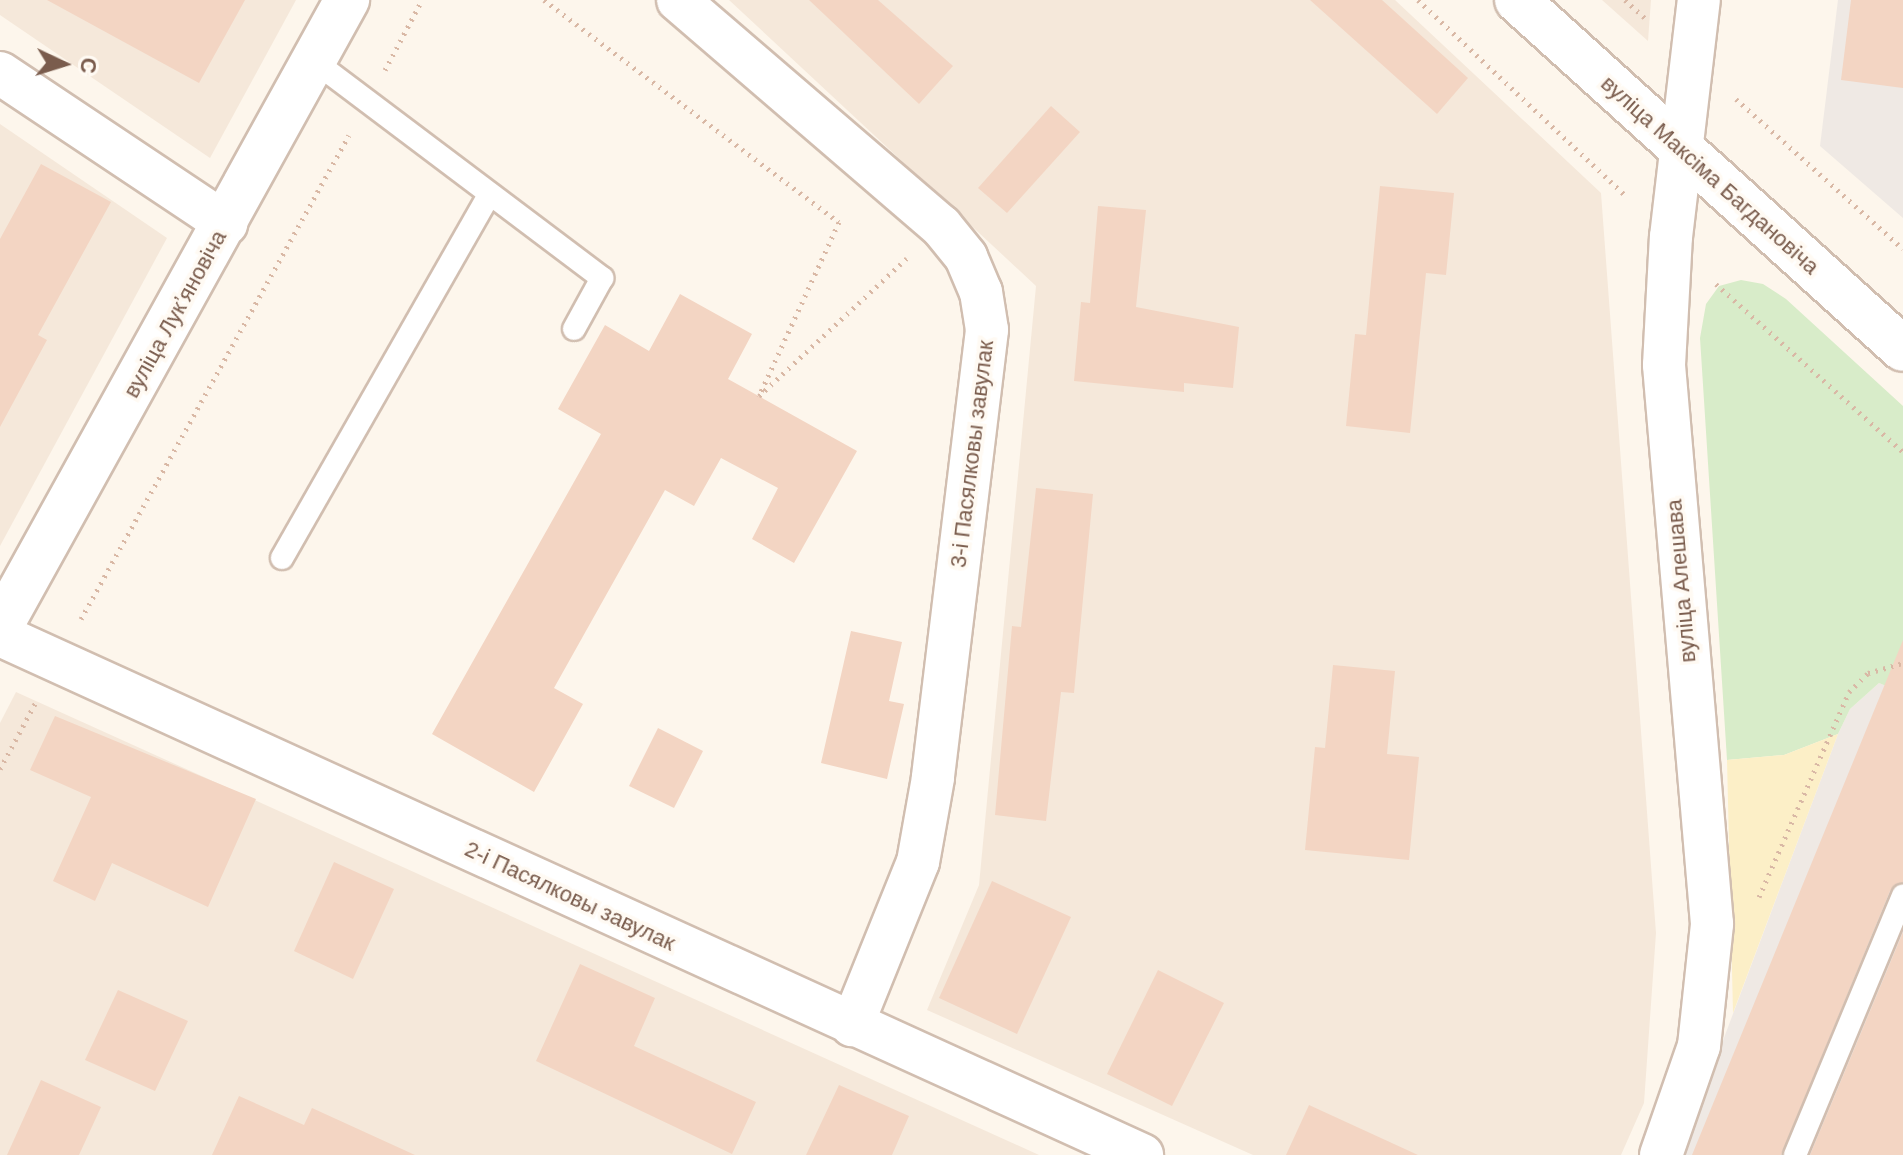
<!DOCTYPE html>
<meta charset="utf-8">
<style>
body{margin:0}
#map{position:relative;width:1903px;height:1155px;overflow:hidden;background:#fdf6ec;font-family:Arial,sans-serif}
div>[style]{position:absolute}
.residential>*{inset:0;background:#f5e8da}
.industrial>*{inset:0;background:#efe9e4}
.green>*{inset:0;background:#d8ecc9}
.sand>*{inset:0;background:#fcefc7}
.building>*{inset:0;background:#f3d5c3}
.path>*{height:5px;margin-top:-2.5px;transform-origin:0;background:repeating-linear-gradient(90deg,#d9b8a5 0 2px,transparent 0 8px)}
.roads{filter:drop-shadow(2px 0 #d1beb0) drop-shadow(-2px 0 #d1beb0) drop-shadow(0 2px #d1beb0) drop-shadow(0 -2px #d1beb0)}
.lane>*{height:22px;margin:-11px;padding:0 11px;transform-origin:11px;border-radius:11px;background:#fff}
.street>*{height:42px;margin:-21px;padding:0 21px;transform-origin:21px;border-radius:21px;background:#fff}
.secondary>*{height:44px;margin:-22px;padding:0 22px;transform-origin:22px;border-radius:22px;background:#fff}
span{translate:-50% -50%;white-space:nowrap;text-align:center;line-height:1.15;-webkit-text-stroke:7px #fffaf3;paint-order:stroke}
.street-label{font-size:22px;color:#7a5c4d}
.north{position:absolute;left:24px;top:24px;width:80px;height:80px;-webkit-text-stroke:6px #fffaf3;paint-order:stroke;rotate:94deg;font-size:22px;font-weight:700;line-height:32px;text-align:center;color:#7a5c4d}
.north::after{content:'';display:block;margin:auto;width:28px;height:36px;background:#7a5c4d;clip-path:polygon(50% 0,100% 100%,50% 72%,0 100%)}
</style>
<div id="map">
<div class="residential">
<i style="clip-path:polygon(0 0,296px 0,210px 158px,0 15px)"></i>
<i style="clip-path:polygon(729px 0,1395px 0,1601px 193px,1656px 933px,1644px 1103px,1621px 1155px,1253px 1155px,927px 1010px,979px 885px,1036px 286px)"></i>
<i style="clip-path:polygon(1602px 0,1651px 0,1648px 41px)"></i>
<i style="clip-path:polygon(0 124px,167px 238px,0 546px)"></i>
<i style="clip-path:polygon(16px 692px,1039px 1155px,0 1155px,0 723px)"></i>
</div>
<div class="industrial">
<i style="clip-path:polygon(1838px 0,1903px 0,1903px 218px,1820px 146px)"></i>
<i style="clip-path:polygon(1879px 683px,1903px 693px,1903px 1155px,1680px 1155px,1838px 734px,1850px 709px)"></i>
</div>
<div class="green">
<i style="clip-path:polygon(1741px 280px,1763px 284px,1786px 299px,1903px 406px,1903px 693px,1879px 683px,1850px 709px,1838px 734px,1784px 755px,1727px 760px,1700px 338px,1706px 304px,1719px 286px)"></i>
</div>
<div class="sand">
<i style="clip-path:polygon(1838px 734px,1733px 1013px,1727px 760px,1784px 755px)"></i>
</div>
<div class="building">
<i style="clip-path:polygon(47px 0,245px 0,199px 83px)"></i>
<i style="clip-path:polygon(809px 0,878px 0,953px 66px,919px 104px)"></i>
<i style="clip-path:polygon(1310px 0,1382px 0,1468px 78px,1437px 114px)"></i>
<i style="clip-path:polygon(1851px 0,1903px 0,1903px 88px,1841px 80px)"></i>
<i style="clip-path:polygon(1051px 106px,1080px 132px,1007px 213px,978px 188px)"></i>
<i style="clip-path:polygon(41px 164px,111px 202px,38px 335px,47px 340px,0 427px,0 239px)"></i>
<i style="clip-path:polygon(1380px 186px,1454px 193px,1446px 275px,1426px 273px,1410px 433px,1346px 426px,1355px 334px,1366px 335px)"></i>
<i style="clip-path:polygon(1098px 206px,1146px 210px,1136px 307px,1239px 327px,1233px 388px,1184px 383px,1184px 392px,1074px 381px,1081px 302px,1090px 303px)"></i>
<i style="clip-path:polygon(680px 294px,752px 334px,728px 379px,857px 451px,794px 563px,752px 539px,778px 488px,721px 458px,694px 506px,665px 490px,554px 688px,583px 704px,534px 792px,432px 734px,601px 434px,558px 409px,605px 325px,649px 351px)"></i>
<i style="clip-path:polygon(1036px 488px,1093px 494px,1074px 693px,1061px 692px,1046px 821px,995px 815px,1012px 626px,1021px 627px)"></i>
<i style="clip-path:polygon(851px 631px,902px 642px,889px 701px,904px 704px,887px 779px,821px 763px)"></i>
<i style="clip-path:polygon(1903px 640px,1903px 882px,1890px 891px,1781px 1155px,1692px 1155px)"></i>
<i style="clip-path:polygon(1333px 665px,1395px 671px,1387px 754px,1419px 757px,1409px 860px,1305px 850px,1315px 747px,1325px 748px)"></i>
<i style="clip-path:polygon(55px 716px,256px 799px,208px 907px,112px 863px,95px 901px,53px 881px,91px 797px,30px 770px)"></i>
<i style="clip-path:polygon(658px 728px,703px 751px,674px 808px,629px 786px)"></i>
<i style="clip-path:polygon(334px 862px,394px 889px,353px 979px,294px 951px)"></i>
<i style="clip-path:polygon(992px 881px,1071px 917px,1017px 1034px,939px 998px)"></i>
<i style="clip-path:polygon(1903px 932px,1903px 1155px,1810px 1155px)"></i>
<i style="clip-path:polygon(580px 964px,655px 998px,634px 1046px,756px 1102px,732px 1154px,536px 1061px)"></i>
<i style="clip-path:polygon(1158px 970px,1224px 1003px,1172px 1106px,1107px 1074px)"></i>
<i style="clip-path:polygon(118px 990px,188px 1021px,155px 1091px,85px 1060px)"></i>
<i style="clip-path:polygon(41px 1080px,101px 1107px,79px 1155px,7px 1155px)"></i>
<i style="clip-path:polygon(839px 1085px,909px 1116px,892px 1155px,806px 1155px)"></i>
<i style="clip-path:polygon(239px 1096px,304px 1125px,312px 1108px,415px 1155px,212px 1155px)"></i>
<i style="clip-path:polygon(1309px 1105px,1418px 1155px,1286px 1155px)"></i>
</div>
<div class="path">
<i style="left:544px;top:0;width:369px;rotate:37deg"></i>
<i style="left:839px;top:222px;width:192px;rotate:114.7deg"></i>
<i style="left:759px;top:396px;width:202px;rotate:-43deg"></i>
<i style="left:1418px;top:0;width:286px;rotate:43.3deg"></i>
<i style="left:1625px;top:0;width:31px;rotate:42deg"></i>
<i style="left:385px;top:70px;width:79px;rotate:-62.1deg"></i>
<i style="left:1736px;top:99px;width:224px;rotate:41.9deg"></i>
<i style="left:1716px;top:284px;width:251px;rotate:41.9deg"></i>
<i style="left:81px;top:619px;width:553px;rotate:-61.03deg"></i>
<i style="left:0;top:769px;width:76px;rotate:-61.8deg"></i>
<i style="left:1759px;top:897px;width:224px;rotate:-66.3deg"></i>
<i style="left:1849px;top:692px;width:27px;rotate:-45deg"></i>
<i style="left:1868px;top:673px;width:36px;rotate:-16deg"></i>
</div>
<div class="roads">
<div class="lane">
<i style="left:314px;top:61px;width:361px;rotate:37deg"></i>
<i style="left:602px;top:278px;width:58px;rotate:118.8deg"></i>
<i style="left:282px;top:558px;width:419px;rotate:-60.3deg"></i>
<i style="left:1795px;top:1155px;width:281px;rotate:-67.4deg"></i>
</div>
<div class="street">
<i style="left:678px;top:0;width:347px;rotate:40.7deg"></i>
<i style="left:941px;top:226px;width:40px;rotate:51deg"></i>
<i style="left:966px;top:257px;width:38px;rotate:67deg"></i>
<i style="left:981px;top:292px;width:38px;rotate:81deg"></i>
<i style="left:987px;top:330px;width:451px;rotate:96.9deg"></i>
<i style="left:933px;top:778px;width:85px;rotate:100.1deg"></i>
<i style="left:918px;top:862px;width:176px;rotate:112deg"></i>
<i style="left:0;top:73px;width:272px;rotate:33.7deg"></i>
<i style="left:0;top:635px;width:1255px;rotate:24.48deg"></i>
<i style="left:1661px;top:1155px;width:115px;rotate:-70.8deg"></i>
<i style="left:1699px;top:1046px;width:123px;rotate:-83.9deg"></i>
<i style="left:1712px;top:924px;width:561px;rotate:-94.91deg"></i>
<i style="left:1664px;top:365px;width:128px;rotate:-86.9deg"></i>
<i style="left:1671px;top:237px;width:239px;rotate:-83.3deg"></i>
</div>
<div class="secondary">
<i style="left:1517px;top:0;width:520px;rotate:42.12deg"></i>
<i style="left:0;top:627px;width:717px;rotate:-61.04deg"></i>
</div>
</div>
<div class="street-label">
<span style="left:1710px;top:175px;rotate:42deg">вуліца Максіма Багдановіча</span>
<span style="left:175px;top:314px;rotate:-61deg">вуліца Лукʼяновіча</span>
<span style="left:972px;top:454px;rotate:-83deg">3-і Пасялковы завулак</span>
<span style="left:1681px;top:581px;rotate:-95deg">вуліца Алешава</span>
<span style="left:570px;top:896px;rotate:25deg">2-і Пасялковы завулак</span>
</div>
<div class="north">С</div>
</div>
